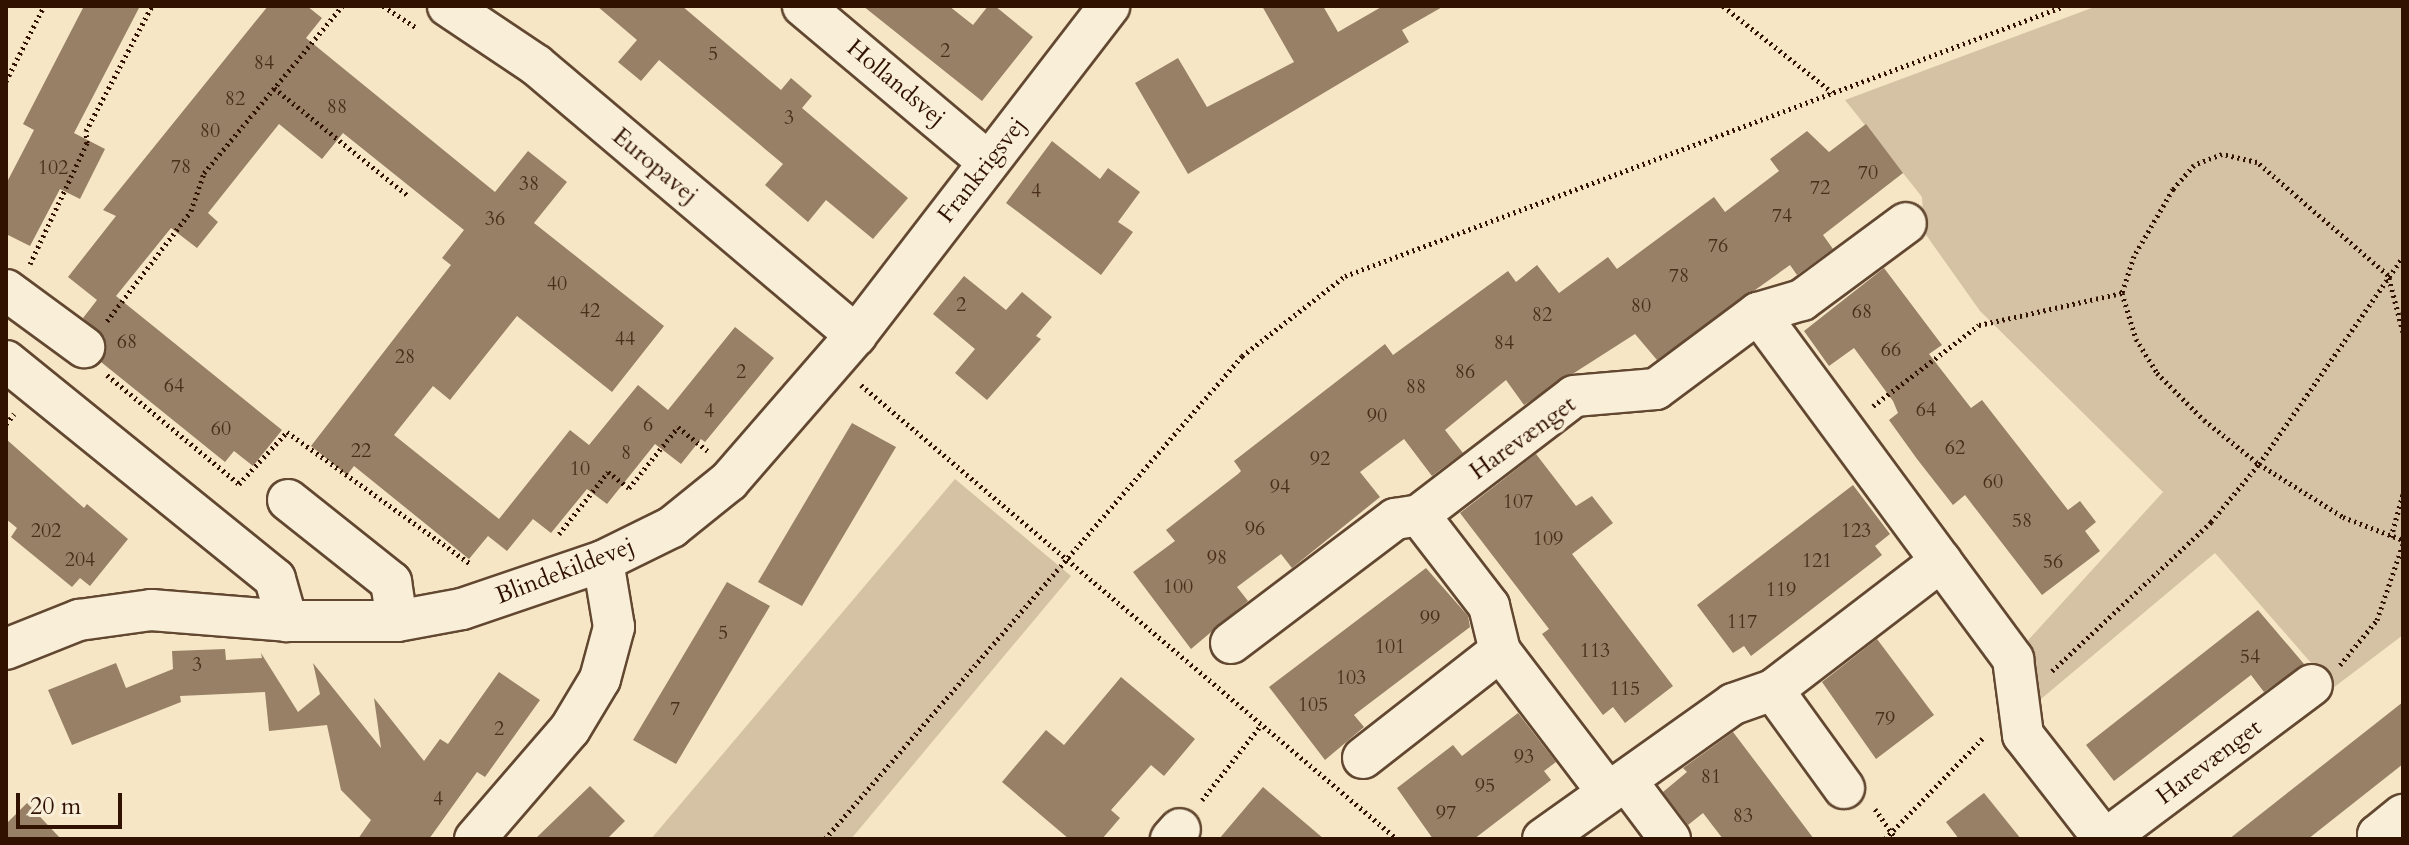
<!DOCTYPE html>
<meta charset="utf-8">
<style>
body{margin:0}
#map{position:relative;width:2409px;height:845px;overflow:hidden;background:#f6e6c5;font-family:Cardo,serif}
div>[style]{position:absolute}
.green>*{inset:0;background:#d5c2a4}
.building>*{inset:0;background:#978066}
.path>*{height:5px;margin-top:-2.5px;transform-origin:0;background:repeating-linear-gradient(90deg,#311200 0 2px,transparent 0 6px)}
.roads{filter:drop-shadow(2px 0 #624731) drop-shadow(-2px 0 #624731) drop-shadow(0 2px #624731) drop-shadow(0 -2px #624731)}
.minor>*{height:40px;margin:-20px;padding:0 20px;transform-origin:20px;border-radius:20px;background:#f9efd9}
span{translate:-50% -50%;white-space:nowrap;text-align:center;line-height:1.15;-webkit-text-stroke:7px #f9efd9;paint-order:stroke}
.number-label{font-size:20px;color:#4a2e1a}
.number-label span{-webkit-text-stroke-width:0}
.street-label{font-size:24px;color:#311200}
.frame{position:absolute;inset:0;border:8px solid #311200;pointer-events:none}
.scale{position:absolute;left:16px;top:793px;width:106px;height:36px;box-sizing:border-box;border:4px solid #311200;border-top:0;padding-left:10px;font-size:24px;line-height:28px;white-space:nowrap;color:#311200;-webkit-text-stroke:6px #f9efd9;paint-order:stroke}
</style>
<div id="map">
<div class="green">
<i style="clip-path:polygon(2097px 6px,2403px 6px,2403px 635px,2333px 688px,2215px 553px,2035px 704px,2022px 647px,2163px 492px,1980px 311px,1924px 232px,1922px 197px,1845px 100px)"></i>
<i style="clip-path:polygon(955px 479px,1071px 576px,851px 839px,651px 839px)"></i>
</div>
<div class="building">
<i style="clip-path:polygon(84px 6px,140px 6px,74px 133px,105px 149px,80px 199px,60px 189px,30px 246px,6px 234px,6px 184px,34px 130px,23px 124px)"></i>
<i style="clip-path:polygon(268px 6px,307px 6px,322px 18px,306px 38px,495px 192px,528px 151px,567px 182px,534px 223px,664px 326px,612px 392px,517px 316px,450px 400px,433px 386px,394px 435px,499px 519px,570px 430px,589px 445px,638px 385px,668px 410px,735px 327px,774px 358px,705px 442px,701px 439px,681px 464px,655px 444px,607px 504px,587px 489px,551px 533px,533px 519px,507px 551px,488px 536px,469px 559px,354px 466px,347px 475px,311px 446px,451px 265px,442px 258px,464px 230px,343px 133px,322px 159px,279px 124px,208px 213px,218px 222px,197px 248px,171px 228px,116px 296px,282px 430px,253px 466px,234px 451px,225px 462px,101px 362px,105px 338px,83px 318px,97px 300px,68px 277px,116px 216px,103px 210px)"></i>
<i style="clip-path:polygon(597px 6px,682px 6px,781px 90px,791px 78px,812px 96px,802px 108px,908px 198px,873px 239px,826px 200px,808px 222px,765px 185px,783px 164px,659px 60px,641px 81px,618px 62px,637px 40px)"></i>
<i style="clip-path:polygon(863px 6px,949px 6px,973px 25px,988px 6px,995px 6px,1033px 37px,982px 101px)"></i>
<i style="clip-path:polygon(1262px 6px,1323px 6px,1338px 32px,1383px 6px,1444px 6px,1402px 30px,1409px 42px,1188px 174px,1135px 83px,1178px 58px,1207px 107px,1294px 62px)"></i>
<i style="clip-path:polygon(1866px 124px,1903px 173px,1823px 235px,1833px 249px,1797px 275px,1790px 265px,1657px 360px,1635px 334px,1524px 405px,1506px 380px,1445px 430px,1463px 453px,1432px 476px,1404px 439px,1360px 472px,1380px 497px,1292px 568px,1281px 554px,1237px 587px,1248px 601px,1191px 649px,1133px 572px,1175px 541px,1166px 530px,1238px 474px,1241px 471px,1234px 461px,1385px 344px,1393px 355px,1508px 271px,1516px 282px,1537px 265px,1559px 293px,1608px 257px,1617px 269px,1714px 197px,1725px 212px,1779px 171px,1770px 159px,1807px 131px,1829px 152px)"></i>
<i style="clip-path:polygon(1052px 141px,1100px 179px,1108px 168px,1140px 192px,1118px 222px,1133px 232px,1101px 275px,1006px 203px)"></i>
<i style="clip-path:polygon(1884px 268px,1942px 345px,1929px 354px,1971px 408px,1982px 400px,2068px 510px,2080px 501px,2096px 522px,2085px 531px,2100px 551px,2042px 595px,1965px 495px,1953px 505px,1917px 459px,1889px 420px,1898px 413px,1893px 401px,1854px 348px,1829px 366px,1804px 331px)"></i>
<i style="clip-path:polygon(964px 276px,1006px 310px,1022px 292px,1052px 317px,1036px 336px,1041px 339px,987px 400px,955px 373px,975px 349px,933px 314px)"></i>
<i style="clip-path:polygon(852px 423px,896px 447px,802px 606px,758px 582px)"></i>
<i style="clip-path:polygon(6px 439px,84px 508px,87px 504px,128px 539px,90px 586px,80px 578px,72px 587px,11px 537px,17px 528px,6px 519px)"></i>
<i style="clip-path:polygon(1536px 454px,1576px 506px,1592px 496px,1613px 523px,1572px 554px,1673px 686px,1625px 723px,1613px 707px,1603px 715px,1542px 634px,1549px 629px,1460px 513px)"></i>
<i style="clip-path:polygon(1853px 485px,1890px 534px,1875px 546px,1882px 555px,1751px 656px,1744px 646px,1733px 653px,1697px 605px)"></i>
<i style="clip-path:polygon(1426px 568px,1468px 616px,1470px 627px,1354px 715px,1364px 727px,1325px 760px,1269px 687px)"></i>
<i style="clip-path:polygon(727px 582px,770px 606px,676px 764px,633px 740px)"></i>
<i style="clip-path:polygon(2258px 610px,2304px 664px,2264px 692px,2251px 675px,2114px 781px,2086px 745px)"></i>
<i style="clip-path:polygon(1877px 639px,1934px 715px,1876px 759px,1822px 682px)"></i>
<i style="clip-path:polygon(225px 649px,226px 660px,262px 658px,261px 653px,298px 712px,320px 694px,313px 663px,381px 748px,374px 698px,424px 761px,440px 739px,448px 744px,499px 672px,540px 700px,485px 777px,477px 772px,429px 839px,358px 839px,371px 820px,341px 790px,327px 725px,269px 731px,265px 692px,180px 696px,181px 702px,72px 745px,48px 690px,116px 663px,126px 688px,173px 669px,172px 651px)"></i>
<i style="clip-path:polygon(1121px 677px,1195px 739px,1164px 776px,1151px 765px,1111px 810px,1120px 818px,1102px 839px,1069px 839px,1002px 782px,1046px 730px,1064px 745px)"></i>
<i style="clip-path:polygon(2403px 702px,2403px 764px,2308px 839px,2229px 839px)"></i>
<i style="clip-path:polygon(1518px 713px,1556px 762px,1544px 771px,1551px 780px,1474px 839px,1433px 839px,1397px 788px,1453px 745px,1462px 756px)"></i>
<i style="clip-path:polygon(1733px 732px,1814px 839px,1723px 839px,1703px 813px,1688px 825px,1663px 792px,1687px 772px,1683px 768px)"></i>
<i style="clip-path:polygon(590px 786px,625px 821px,607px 839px,535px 839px)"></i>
<i style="clip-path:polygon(1263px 787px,1324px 839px,1219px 839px)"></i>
<i style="clip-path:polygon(1984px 793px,2021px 839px,1959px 839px,1946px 822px)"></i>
<i style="clip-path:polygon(27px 803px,61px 839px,6px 839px,6px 824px)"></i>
</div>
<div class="path">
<i style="left:383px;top:6px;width:40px;rotate:32.9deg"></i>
<i style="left:1723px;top:6px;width:139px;rotate:38.3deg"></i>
<i style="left:6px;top:81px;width:84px;rotate:-63.1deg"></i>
<i style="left:274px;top:88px;width:171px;rotate:38.8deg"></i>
<i style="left:30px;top:264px;width:134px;rotate:-64.8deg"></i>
<i style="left:87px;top:143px;width:12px;rotate:-95deg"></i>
<i style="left:86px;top:131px;width:141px;rotate:-62.2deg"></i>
<i style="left:107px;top:321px;width:138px;rotate:-52.6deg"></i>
<i style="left:191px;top:211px;width:40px;rotate:-71.1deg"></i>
<i style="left:204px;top:173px;width:217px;rotate:-50.4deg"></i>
<i style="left:2403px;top:332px;width:59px;rotate:-104.7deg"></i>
<i style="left:2388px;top:275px;width:173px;rotate:-139.2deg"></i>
<i style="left:2257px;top:162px;width:36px;rotate:-167deg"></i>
<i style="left:2222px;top:154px;width:30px;rotate:159deg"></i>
<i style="left:2194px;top:165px;width:32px;rotate:131deg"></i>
<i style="left:2173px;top:189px;width:78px;rotate:120.2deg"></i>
<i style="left:2134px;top:256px;width:39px;rotate:108deg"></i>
<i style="left:2122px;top:293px;width:48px;rotate:73.1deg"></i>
<i style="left:2136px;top:339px;width:40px;rotate:58deg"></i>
<i style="left:2157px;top:373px;width:66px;rotate:45deg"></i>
<i style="left:2204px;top:420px;width:70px;rotate:38.7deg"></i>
<i style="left:2259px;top:464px;width:99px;rotate:32.2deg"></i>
<i style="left:2343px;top:517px;width:64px;rotate:21deg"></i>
<i style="left:107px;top:375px;width:171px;rotate:39.5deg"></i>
<i style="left:239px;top:484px;width:71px;rotate:-47.3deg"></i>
<i style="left:287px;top:432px;width:226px;rotate:35.7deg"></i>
<i style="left:861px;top:385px;width:702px;rotate:40.27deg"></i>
<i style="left:1873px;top:406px;width:133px;rotate:-37.4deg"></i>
<i style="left:1979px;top:325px;width:147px;rotate:-12.6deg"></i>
<i style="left:6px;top:424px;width:13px;rotate:-51deg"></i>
<i style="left:559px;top:534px;width:79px;rotate:-51.7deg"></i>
<i style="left:608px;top:472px;width:26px;rotate:37deg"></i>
<i style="left:629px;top:488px;width:78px;rotate:-51.2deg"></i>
<i style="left:678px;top:427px;width:38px;rotate:39deg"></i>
<i style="left:2391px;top:537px;width:45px;rotate:-74.4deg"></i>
<i style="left:2340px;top:665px;width:58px;rotate:-50.6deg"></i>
<i style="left:2377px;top:620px;width:80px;rotate:-71.1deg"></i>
<i style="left:2052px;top:671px;width:218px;rotate:-43.1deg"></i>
<i style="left:2211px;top:522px;width:75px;rotate:-50.4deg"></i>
<i style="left:2259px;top:464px;width:252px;rotate:-55.2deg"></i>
<i style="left:1202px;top:800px;width:95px;rotate:-51.8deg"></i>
<i style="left:1875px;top:809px;width:37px;rotate:55deg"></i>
<i style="left:825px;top:839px;width:638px;rotate:-49.19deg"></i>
<i style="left:1242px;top:356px;width:130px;rotate:-37.8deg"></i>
<i style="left:1345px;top:276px;width:768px;rotate:-20.58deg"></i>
<i style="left:1885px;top:839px;width:142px;rotate:-45.9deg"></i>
</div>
<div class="roads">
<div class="minor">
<i style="left:448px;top:6px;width:106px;rotate:33.8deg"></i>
<i style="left:536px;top:65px;width:419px;rotate:40.2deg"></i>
<i style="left:803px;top:6px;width:242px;rotate:40.1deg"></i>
<i style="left:6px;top:290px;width:97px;rotate:36.2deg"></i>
<i style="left:1758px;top:313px;width:430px;rotate:53.6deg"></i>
<i style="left:2013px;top:659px;width:77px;rotate:82.5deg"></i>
<i style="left:2023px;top:735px;width:132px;rotate:52.1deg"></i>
<i style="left:6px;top:361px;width:346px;rotate:39deg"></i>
<i style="left:275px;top:579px;width:44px;rotate:74.1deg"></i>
<i style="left:288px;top:500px;width:132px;rotate:38.5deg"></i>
<i style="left:391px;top:582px;width:39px;rotate:81deg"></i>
<i style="left:1419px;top:515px;width:115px;rotate:52.4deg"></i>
<i style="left:1489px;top:606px;width:46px;rotate:76.3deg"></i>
<i style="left:1500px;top:651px;width:175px;rotate:52.7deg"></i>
<i style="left:1231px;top:643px;width:206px;rotate:-37.1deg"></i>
<i style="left:1395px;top:519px;width:24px;rotate:-9deg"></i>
<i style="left:1419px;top:515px;width:195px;rotate:-37.5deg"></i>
<i style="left:1574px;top:396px;width:82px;rotate:-4.9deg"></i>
<i style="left:1656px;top:389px;width:127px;rotate:-36.7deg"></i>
<i style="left:1758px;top:313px;width:46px;rotate:-16.5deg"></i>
<i style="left:1802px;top:300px;width:129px;rotate:-36.5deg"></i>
<i style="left:6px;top:649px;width:79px;rotate:-21.7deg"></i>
<i style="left:79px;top:620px;width:73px;rotate:-7.9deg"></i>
<i style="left:151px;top:610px;width:136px;rotate:4.6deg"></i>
<i style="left:287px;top:621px;width:110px"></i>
<i style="left:397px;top:621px;width:66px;rotate:-10.5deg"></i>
<i style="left:462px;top:609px;width:149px;rotate:-18.8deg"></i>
<i style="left:603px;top:561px;width:77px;rotate:-26.2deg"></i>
<i style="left:672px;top:527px;width:73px;rotate:-38.9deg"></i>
<i style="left:729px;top:481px;width:194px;rotate:-49deg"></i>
<i style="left:856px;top:335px;width:415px;rotate:-52.4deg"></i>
<i style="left:1773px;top:690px;width:121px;rotate:54.1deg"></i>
<i style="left:1363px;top:758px;width:174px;rotate:-38deg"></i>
<i style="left:1628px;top:783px;width:70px;rotate:53.1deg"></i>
<i style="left:475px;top:839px;width:145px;rotate:-49.2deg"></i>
<i style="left:570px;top:729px;width:58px;rotate:-59deg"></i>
<i style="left:600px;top:679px;width:54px;rotate:-74.9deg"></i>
<i style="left:614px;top:627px;width:67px;rotate:-99.5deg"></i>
<i style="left:1171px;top:839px;width:13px;rotate:-48deg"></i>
<i style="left:1543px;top:839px;width:233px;rotate:-35.4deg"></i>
<i style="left:1733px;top:704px;width:42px;rotate:-19.3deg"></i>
<i style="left:1773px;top:690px;width:212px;rotate:-37.5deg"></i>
<i style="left:2106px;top:839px;width:257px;rotate:-36.8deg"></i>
<i style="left:2381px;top:839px;width:5px;rotate:-127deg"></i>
<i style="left:2378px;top:835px;width:32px;rotate:-39deg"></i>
</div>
</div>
<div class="number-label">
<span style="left:945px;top:50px">2</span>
<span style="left:713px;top:53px">5</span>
<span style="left:264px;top:62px">84</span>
<span style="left:235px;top:98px">82</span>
<span style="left:337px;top:106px">88</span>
<span style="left:789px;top:117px">3</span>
<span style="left:210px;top:130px">80</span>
<span style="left:181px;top:166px">78</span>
<span style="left:53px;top:167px">102</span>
<span style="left:1868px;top:172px">70</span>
<span style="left:529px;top:183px">38</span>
<span style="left:1820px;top:187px">72</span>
<span style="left:1036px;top:190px">4</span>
<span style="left:1782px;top:215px">74</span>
<span style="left:495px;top:218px">36</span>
<span style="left:1718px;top:245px">76</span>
<span style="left:1679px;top:275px">78</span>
<span style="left:557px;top:283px">40</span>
<span style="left:961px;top:304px">2</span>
<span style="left:1641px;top:305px">80</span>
<span style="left:590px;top:310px">42</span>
<span style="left:1862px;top:311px">68</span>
<span style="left:1542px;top:314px">82</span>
<span style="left:625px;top:338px">44</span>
<span style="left:127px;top:341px">68</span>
<span style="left:1504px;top:342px">84</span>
<span style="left:1891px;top:349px">66</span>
<span style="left:405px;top:356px">28</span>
<span style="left:741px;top:371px">2</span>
<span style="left:1465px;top:371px">86</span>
<span style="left:174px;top:385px">64</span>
<span style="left:1416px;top:386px">88</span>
<span style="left:1926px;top:409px">64</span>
<span style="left:709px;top:410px">4</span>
<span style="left:1377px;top:415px">90</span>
<span style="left:648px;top:424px">6</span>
<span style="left:221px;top:428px">60</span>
<span style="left:1955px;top:447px">62</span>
<span style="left:361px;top:450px">22</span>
<span style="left:626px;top:452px">8</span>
<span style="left:1320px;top:458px">92</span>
<span style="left:580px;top:468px">10</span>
<span style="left:1993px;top:481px">60</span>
<span style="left:1280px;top:486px">94</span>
<span style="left:1518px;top:501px">107</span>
<span style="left:2022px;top:520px">58</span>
<span style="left:1255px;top:528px">96</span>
<span style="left:46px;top:530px">202</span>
<span style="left:1856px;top:530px">123</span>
<span style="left:1548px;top:538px">109</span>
<span style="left:1217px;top:557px">98</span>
<span style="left:80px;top:559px">204</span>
<span style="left:1817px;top:560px">121</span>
<span style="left:2053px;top:561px">56</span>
<span style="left:1178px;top:586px">100</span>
<span style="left:1781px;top:589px">119</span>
<span style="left:1430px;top:617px">99</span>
<span style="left:1742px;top:621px">117</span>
<span style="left:723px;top:632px">5</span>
<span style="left:1390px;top:646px">101</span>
<span style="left:1595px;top:650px">113</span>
<span style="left:2250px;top:656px">54</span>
<span style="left:197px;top:664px">3</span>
<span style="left:1351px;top:677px">103</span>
<span style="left:1625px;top:688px">115</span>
<span style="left:1313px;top:704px">105</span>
<span style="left:675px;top:708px">7</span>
<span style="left:1885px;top:718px">79</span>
<span style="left:499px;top:728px">2</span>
<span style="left:1524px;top:756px">93</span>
<span style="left:1711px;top:776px">81</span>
<span style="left:1485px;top:785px">95</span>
<span style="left:438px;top:798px">4</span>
<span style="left:1446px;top:812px">97</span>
<span style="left:1743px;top:815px">83</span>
</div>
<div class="street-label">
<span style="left:896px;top:83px;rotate:40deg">Hollandsvej</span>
<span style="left:655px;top:166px;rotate:40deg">Europavej</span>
<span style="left:982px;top:170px;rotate:-52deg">Frankrigsvej</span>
<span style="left:1523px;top:438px;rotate:-36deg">Harevænget</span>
<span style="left:565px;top:571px;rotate:-21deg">Blindekildevej</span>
<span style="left:2209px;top:762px;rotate:-37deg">Harevænget</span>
</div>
<div class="frame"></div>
<div class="scale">20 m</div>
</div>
